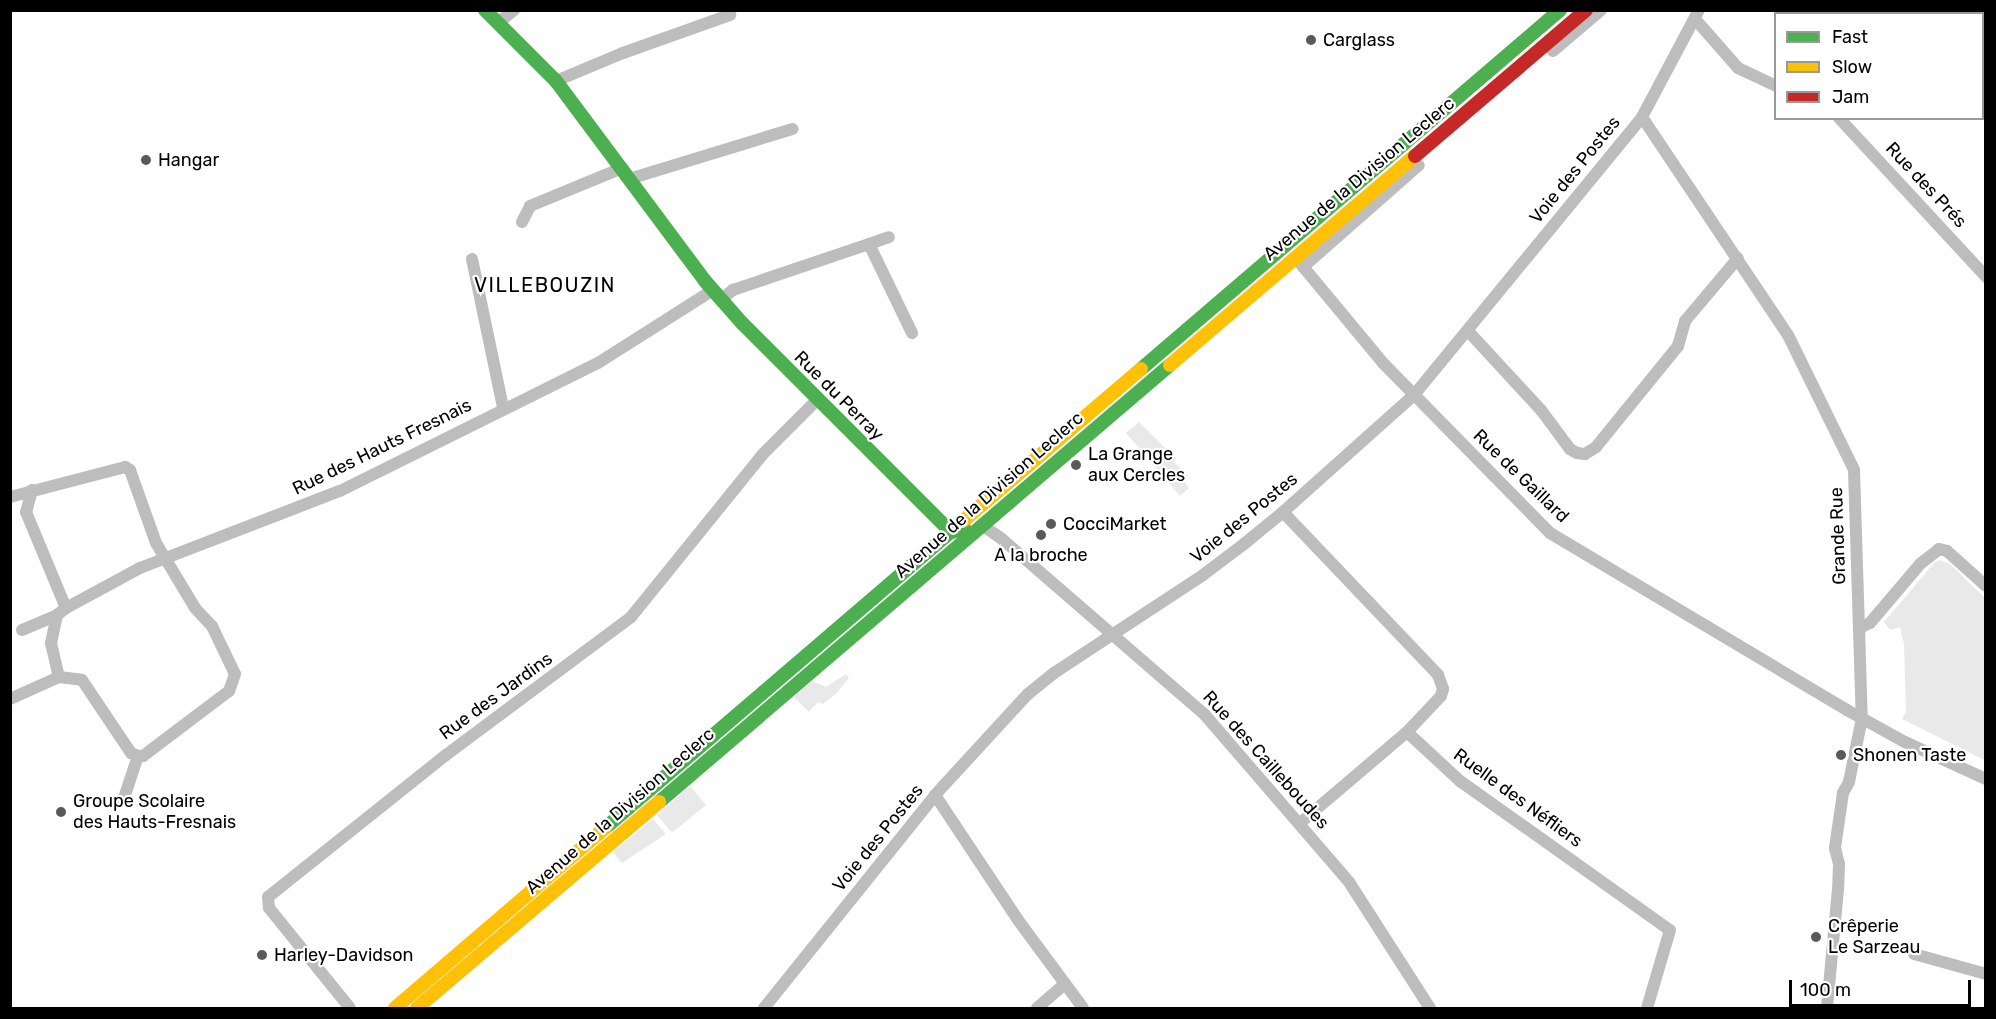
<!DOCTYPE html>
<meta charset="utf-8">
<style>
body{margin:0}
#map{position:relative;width:1996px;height:1019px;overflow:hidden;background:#fff;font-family:Rubik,sans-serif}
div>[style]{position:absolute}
.green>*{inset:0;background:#e9e9e9}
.street>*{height:12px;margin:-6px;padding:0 6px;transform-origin:6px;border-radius:6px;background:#bdbdbd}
.fast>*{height:14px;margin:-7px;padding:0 7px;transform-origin:7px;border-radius:7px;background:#4caf50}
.slow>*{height:14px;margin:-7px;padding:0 7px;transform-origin:7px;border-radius:7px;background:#ffc107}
.jam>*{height:14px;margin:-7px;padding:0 7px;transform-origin:7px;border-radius:7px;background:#c62828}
.dots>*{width:16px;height:16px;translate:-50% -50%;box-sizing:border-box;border:3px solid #fff;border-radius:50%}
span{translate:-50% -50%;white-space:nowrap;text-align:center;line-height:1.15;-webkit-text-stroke:4.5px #fff;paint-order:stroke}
.poi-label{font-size:18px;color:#000}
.left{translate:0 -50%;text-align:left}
.street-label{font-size:18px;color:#000}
.neighbourhood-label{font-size:20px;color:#000;letter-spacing:1.5px}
.frame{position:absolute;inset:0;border:12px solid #000;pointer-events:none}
.legend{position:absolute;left:1774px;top:12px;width:210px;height:108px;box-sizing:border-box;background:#fff;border:2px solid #999;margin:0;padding:8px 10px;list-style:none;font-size:18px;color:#000}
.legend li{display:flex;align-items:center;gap:12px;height:30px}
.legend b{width:30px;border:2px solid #999}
.scale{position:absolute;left:1789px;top:980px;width:182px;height:27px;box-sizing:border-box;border:3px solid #000;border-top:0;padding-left:8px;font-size:18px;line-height:21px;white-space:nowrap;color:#000;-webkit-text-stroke:4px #fff;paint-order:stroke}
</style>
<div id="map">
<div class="green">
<i style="clip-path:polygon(1139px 422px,1176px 459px,1174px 462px,1188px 476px,1183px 480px,1189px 488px,1180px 496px,1126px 433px)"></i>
<i style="clip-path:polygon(1940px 560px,1950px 564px,1985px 598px,1985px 767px,1984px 760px,1902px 719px,1906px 712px,1904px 644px,1900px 627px,1890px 630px,1884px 622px,1934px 563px)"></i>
<i style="clip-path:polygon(846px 674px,849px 678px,837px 693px,823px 704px,818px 702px,809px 712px,794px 697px,812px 681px,826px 687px)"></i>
<i style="clip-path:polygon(690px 786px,706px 805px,673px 832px,670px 831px,657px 815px)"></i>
<i style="clip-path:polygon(653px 819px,666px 834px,622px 863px,613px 852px)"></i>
</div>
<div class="street">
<i style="left:1695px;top:19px;width:65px;rotate:48.7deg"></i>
<i style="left:1738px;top:68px;width:42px;rotate:25.3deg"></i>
<i style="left:498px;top:23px;width:21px;rotate:-39deg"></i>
<i style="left:1553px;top:51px;width:63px;rotate:-40.5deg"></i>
<i style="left:556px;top:81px;width:73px;rotate:-22.7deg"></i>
<i style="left:623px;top:53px;width:114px;rotate:-19.6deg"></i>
<i style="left:1642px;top:117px;width:262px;rotate:56.2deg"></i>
<i style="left:1788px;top:335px;width:150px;rotate:63.9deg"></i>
<i style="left:1854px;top:470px;width:248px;rotate:88.2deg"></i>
<i style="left:1862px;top:718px;width:65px;rotate:101.5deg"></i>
<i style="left:1849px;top:782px;width:13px;rotate:119deg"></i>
<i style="left:1843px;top:793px;width:56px;rotate:98.3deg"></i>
<i style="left:1835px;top:848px;width:16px;rotate:76deg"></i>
<i style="left:1839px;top:864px;width:25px;rotate:92deg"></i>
<i style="left:1838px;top:889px;width:120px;rotate:95.3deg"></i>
<i style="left:1839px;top:118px;width:217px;rotate:47.2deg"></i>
<i style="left:629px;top:179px;width:171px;rotate:-17deg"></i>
<i style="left:522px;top:222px;width:18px;rotate:-63deg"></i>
<i style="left:530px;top:206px;width:100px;rotate:-22.4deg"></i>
<i style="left:869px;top:244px;width:21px;rotate:-19deg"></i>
<i style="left:1295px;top:257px;width:138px;rotate:50.3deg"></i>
<i style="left:1383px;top:363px;width:238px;rotate:45.5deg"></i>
<i style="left:1550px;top:533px;width:346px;rotate:30.8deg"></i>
<i style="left:1847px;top:710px;width:66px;rotate:28.9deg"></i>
<i style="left:1905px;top:742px;width:89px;rotate:24.6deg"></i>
<i style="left:472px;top:259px;width:152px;rotate:78.2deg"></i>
<i style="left:1303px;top:267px;width:154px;rotate:-41.3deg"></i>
<i style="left:721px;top:300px;width:16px;rotate:-40deg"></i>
<i style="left:733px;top:290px;width:144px;rotate:-18.7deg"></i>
<i style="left:869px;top:244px;width:99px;rotate:64.2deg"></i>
<i style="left:1468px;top:331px;width:108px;rotate:47.3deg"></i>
<i style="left:1541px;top:410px;width:49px;rotate:53.4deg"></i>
<i style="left:1570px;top:449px;width:8px;rotate:30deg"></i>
<i style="left:1577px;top:453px;width:8px;rotate:7deg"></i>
<i style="left:1585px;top:454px;width:13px;rotate:-32deg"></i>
<i style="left:1596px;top:447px;width:130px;rotate:-50.9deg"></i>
<i style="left:1678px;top:346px;width:26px;rotate:-74deg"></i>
<i style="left:1685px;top:321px;width:82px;rotate:-49.9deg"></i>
<i style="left:32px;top:490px;width:23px;rotate:105deg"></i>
<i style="left:26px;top:512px;width:104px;rotate:67.4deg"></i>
<i style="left:10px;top:497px;width:119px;rotate:-14.6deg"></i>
<i style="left:125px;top:467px;width:6px;rotate:31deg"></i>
<i style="left:130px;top:470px;width:77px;rotate:70.4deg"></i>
<i style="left:156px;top:543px;width:76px;rotate:59deg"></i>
<i style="left:195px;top:608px;width:25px;rotate:47deg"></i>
<i style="left:212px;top:626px;width:53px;rotate:64.4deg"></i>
<i style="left:235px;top:674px;width:18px;rotate:109deg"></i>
<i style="left:229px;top:691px;width:108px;rotate:142.9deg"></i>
<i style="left:143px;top:756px;width:5px;rotate:180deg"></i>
<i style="left:1283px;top:512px;width:225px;rotate:46.4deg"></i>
<i style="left:1438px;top:675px;width:15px;rotate:70deg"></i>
<i style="left:1443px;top:689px;width:7px;rotate:106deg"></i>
<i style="left:1441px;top:696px;width:50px;rotate:133.4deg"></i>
<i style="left:1407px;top:732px;width:72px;rotate:42.8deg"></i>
<i style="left:1460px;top:781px;width:257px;rotate:35.4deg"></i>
<i style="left:1670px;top:930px;width:81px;rotate:106.4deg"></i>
<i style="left:982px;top:525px;width:24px;rotate:35deg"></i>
<i style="left:1002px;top:539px;width:269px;rotate:40.9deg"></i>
<i style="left:1205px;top:715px;width:221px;rotate:49.2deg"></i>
<i style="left:1349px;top:882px;width:150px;rotate:57.3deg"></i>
<i style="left:57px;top:615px;width:29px;rotate:102deg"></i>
<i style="left:51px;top:643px;width:35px;rotate:77deg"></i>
<i style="left:1860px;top:628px;width:11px;rotate:-27deg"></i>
<i style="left:1870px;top:623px;width:77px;rotate:-49.7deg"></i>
<i style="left:1920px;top:564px;width:24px;rotate:-38deg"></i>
<i style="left:1939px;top:549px;width:8px;rotate:14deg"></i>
<i style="left:1947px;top:551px;width:52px;rotate:41.9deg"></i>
<i style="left:22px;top:630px;width:38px;rotate:-23deg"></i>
<i style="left:57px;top:615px;width:11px;rotate:-38deg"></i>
<i style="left:66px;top:608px;width:84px;rotate:-28.4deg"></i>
<i style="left:140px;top:568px;width:214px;rotate:-21.1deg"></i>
<i style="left:340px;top:491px;width:288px;rotate:-26.4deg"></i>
<i style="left:598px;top:363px;width:136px;rotate:-32.4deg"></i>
<i style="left:10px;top:699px;width:54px;rotate:-24.2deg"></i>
<i style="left:59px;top:677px;width:23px;rotate:7deg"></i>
<i style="left:82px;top:680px;width:88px;rotate:56.1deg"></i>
<i style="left:131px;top:753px;width:8px;rotate:23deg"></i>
<i style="left:935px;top:795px;width:150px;rotate:56.4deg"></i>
<i style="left:1018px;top:920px;width:109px;rotate:53.5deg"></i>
<i style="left:123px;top:801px;width:47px;rotate:-71.6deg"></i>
<i style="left:1300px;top:823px;width:140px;rotate:-40.4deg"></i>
<i style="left:1914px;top:954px;width:75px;rotate:15.5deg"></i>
<i style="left:350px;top:1008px;width:129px;rotate:-129deg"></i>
<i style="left:269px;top:908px;width:11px;rotate:-95deg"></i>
<i style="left:268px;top:897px;width:228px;rotate:-38.6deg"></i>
<i style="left:446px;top:755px;width:231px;rotate:-36.7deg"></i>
<i style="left:631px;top:617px;width:208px;rotate:-51deg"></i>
<i style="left:762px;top:455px;width:78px;rotate:-45deg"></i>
<i style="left:764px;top:1008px;width:273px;rotate:-51.2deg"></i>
<i style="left:935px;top:795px;width:137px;rotate:-47.4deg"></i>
<i style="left:1028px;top:694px;width:33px;rotate:-39deg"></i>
<i style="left:1054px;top:673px;width:178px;rotate:-33.3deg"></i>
<i style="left:1203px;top:575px;width:51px;rotate:-37.1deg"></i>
<i style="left:1244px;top:544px;width:50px;rotate:-39.4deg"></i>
<i style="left:1283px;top:512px;width:176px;rotate:-41.8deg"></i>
<i style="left:1414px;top:395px;width:360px;rotate:-50.6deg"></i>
<i style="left:1642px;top:117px;width:121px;rotate:-62deg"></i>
<i style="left:1037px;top:1008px;width:37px;rotate:-41deg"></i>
</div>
<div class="fast">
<i style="left:485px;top:10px;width:100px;rotate:45deg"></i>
<i style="left:556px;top:81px;width:249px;rotate:53.3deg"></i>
<i style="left:705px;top:281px;width:56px;rotate:48.6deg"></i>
<i style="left:742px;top:323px;width:296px;rotate:45deg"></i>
<i style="left:951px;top:532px;width:14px;rotate:-12deg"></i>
<i style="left:1141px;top:369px;width:552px;rotate:-40.59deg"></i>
<i style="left:659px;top:802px;width:672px;rotate:-40.54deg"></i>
<i style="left:605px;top:828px;width:472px;rotate:-40.6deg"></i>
</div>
<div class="slow">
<i style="left:1170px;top:365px;width:322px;rotate:-40.5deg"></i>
<i style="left:963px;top:521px;width:234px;rotate:-40.5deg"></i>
<i style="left:395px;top:1008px;width:277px;rotate:-40.6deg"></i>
<i style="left:417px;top:1008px;width:318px;rotate:-40.4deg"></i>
</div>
<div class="jam">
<i style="left:1415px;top:156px;width:225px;rotate:-40.5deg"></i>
</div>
<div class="dots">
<i style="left:1311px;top:40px;background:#595959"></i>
<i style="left:146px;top:160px;background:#595959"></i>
<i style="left:1076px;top:465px;background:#595959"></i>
<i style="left:1051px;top:524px;background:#595959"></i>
<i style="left:1041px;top:535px;background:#595959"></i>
<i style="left:1841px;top:755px;background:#595959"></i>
<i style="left:61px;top:812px;background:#595959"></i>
<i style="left:1816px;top:937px;background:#595959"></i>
<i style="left:262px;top:955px;background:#595959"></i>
</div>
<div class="poi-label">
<span class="left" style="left:1323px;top:40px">Carglass</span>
<span class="left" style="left:158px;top:160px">Hangar</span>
<span class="left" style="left:1088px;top:465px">La Grange<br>aux Cercles</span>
<span class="left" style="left:1063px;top:524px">CocciMarket</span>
<span style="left:1041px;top:555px">A la broche</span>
<span class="left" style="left:1853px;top:755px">Shonen Taste</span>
<span class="left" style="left:73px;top:812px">Groupe Scolaire<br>des Hauts-Fresnais</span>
<span class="left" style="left:1828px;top:937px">Crêperie<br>Le Sarzeau</span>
<span class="left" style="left:274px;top:955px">Harley-Davidson</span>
</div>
<div class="street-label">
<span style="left:1575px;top:170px;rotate:-51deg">Voie des Postes</span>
<span style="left:1359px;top:179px;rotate:-40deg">Avenue de la Division Leclerc</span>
<span style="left:1926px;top:185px;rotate:47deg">Rue des Prés</span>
<span style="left:839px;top:396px;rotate:45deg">Rue du Perray</span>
<span style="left:382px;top:447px;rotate:-26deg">Rue des Hauts Fresnais</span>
<span style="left:1521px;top:476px;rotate:44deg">Rue de Gaillard</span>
<span style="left:989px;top:495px;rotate:-41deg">Avenue de la Division Leclerc</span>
<span style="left:1244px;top:518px;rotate:-39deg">Voie des Postes</span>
<span style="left:1838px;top:536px;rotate:-92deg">Grande Rue</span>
<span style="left:496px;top:696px;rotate:-36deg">Rue des Jardins</span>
<span style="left:1266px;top:760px;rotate:48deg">Rue des Cailleboudes</span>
<span style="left:1518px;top:798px;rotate:36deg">Ruelle des Néfliers</span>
<span style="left:620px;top:811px;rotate:-41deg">Avenue de la Division Leclerc</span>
<span style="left:878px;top:838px;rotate:-51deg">Voie des Postes</span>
</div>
<div class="neighbourhood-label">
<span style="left:545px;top:285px">VILLEBOUZIN</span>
</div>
<div class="frame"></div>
<ul class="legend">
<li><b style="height:8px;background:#4caf50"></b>Fast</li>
<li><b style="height:8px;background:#ffc107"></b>Slow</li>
<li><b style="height:8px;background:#c62828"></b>Jam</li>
</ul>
<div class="scale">100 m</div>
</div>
